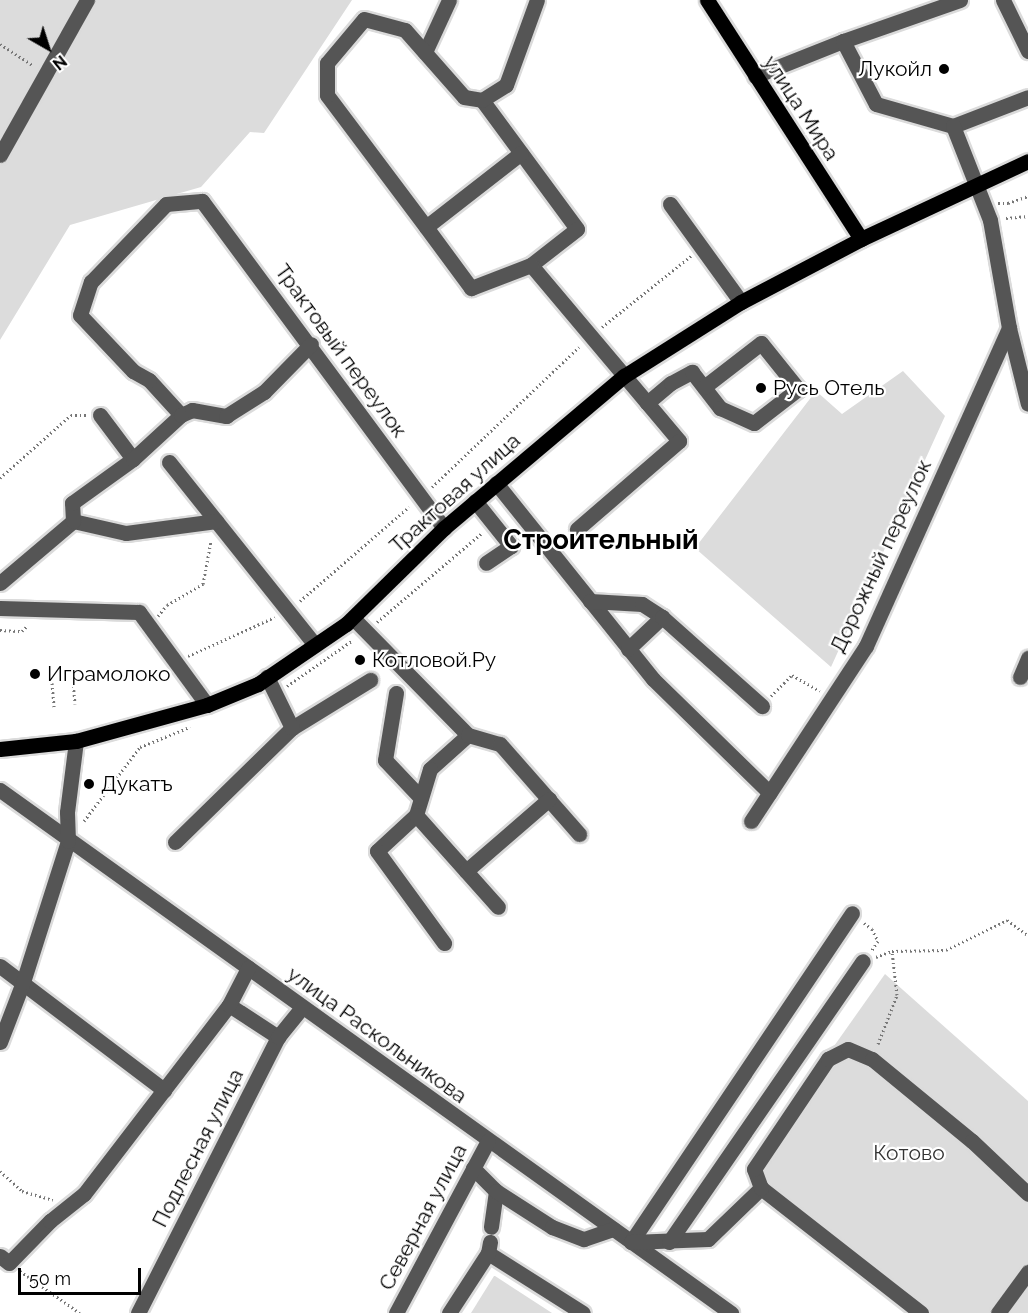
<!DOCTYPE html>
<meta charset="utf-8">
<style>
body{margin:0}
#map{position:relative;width:1028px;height:1313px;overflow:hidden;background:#fff;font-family:Raleway,sans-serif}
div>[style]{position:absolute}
.green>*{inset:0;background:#dcdcdc}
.path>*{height:3px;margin-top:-1.5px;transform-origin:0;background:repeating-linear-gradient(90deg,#777 0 1.5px,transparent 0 4.5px)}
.roads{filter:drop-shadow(2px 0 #dbdbdb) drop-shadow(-2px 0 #dbdbdb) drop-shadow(0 2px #dbdbdb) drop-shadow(0 -2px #dbdbdb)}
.minor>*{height:15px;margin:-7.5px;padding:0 7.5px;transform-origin:7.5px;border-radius:7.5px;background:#555}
.major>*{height:15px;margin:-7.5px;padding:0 7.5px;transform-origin:7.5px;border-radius:7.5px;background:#000}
.dots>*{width:16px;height:16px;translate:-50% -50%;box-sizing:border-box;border:3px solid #fff;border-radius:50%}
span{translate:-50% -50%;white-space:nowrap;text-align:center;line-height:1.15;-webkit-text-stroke:4.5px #fff;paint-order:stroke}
.poi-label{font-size:21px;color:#000}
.right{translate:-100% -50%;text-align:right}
.left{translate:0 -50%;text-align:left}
.street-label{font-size:21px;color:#000}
.park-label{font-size:21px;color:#333}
.district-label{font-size:27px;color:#000;font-weight:700}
.north{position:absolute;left:18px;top:18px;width:60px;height:60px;-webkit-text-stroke:4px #fff;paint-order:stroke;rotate:141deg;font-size:16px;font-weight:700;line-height:24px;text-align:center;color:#000}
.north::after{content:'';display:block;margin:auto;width:21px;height:27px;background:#000;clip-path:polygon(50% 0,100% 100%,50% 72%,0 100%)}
.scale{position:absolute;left:18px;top:1268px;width:123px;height:27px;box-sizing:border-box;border:3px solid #000;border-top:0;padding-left:8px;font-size:18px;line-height:21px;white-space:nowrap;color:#000;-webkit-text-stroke:4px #fff;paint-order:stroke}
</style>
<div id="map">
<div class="green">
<i style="clip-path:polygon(0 0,352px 0,264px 133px,250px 132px,201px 187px,70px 225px,0 340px)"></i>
<i style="clip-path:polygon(903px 371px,945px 416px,831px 667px,695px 548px,816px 391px,842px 414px)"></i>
<i style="clip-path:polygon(885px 974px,1028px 1101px,1028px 1313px,920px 1313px,745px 1172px)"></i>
<i style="clip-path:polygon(494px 1276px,495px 1276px,552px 1313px,471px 1313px)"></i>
</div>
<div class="path">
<i style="left:0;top:44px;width:40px;rotate:32.9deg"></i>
<i style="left:998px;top:203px;width:10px"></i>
<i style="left:1008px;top:203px;width:21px;rotate:-19deg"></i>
<i style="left:1006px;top:218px;width:22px;rotate:-5deg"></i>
<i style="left:602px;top:327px;width:114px;rotate:-38.6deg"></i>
<i style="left:0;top:478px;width:95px;rotate:-41.6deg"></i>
<i style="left:71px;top:415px;width:15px"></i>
<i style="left:432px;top:487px;width:203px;rotate:-43.6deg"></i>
<i style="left:300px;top:601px;width:144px;rotate:-40.8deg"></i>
<i style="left:158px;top:616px;width:14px;rotate:-51deg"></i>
<i style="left:167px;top:605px;width:42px;rotate:-30.3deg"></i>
<i style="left:203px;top:584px;width:44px;rotate:-79.5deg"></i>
<i style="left:377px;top:622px;width:138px;rotate:-40.3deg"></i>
<i style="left:0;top:630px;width:22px;rotate:3deg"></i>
<i style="left:22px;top:631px;width:8px;rotate:-45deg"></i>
<i style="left:188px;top:656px;width:95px;rotate:-24.1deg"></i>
<i style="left:73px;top:681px;width:23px;rotate:85deg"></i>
<i style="left:52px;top:683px;width:24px;rotate:85deg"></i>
<i style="left:287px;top:686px;width:80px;rotate:-34.9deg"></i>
<i style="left:771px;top:696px;width:30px;rotate:-45deg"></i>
<i style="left:792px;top:675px;width:32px;rotate:30deg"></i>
<i style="left:84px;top:821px;width:93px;rotate:-52.9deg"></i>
<i style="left:140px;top:747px;width:54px;rotate:-21.8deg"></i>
<i style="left:864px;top:923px;width:10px;rotate:37deg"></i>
<i style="left:872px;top:929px;width:13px;rotate:63deg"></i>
<i style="left:878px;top:941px;width:11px;rotate:124deg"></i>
<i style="left:876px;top:957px;width:17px;rotate:-21deg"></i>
<i style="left:892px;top:951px;width:54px;rotate:-1.1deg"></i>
<i style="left:946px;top:950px;width:68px;rotate:-26.2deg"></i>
<i style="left:1007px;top:920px;width:26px;rotate:36deg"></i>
<i style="left:878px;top:1044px;width:53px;rotate:-68.8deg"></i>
<i style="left:897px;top:995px;width:44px;rotate:-96.5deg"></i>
<i style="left:0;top:1171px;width:30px;rotate:42deg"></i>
<i style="left:22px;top:1191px;width:32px;rotate:16deg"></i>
<i style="left:20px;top:1271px;width:73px;rotate:35deg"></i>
</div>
<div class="roads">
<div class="minor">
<i style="left:1003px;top:0;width:57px;rotate:63.9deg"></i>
<i style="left:843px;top:41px;width:124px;rotate:-19.3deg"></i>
<i style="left:425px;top:52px;width:57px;rotate:-65.2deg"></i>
<i style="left:755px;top:76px;width:95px;rotate:-21.7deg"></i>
<i style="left:843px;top:41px;width:71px;rotate:62.4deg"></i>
<i style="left:876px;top:104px;width:80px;rotate:15.9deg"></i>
<i style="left:953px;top:126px;width:80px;rotate:-21.1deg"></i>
<i style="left:482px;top:100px;width:160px;rotate:53.6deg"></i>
<i style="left:577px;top:229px;width:58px;rotate:142deg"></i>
<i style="left:531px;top:265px;width:230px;rotate:49.9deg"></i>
<i style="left:679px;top:441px;width:135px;rotate:139.2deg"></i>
<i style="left:953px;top:126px;width:101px;rotate:68.5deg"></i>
<i style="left:990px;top:220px;width:110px;rotate:80deg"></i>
<i style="left:1009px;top:328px;width:78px;rotate:76deg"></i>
<i style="left:521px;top:153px;width:120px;rotate:142.1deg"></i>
<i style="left:426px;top:227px;width:76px;rotate:53.6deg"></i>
<i style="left:471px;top:288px;width:64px;rotate:-21deg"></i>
<i style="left:0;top:155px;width:178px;rotate:-60.7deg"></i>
<i style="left:670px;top:204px;width:121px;rotate:54.1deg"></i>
<i style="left:426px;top:227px;width:165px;rotate:-126.9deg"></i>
<i style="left:327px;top:95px;width:32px;rotate:-90deg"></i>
<i style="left:327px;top:63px;width:57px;rotate:-49.9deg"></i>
<i style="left:364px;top:19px;width:42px;rotate:15deg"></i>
<i style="left:405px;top:30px;width:89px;rotate:48.6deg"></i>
<i style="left:464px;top:97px;width:18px;rotate:9deg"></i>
<i style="left:482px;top:100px;width:28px;rotate:-32deg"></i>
<i style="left:506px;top:85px;width:90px;rotate:-70deg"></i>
<i style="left:647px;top:403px;width:31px;rotate:-40deg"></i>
<i style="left:671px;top:383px;width:24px;rotate:-28deg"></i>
<i style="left:692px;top:372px;width:46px;rotate:52.1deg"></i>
<i style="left:720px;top:408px;width:37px;rotate:24deg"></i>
<i style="left:754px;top:423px;width:56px;rotate:-37.7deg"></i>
<i style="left:798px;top:389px;width:59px;rotate:-128.8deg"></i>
<i style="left:761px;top:343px;width:72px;rotate:142.3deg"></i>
<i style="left:100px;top:415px;width:55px;rotate:53.1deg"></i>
<i style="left:181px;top:415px;width:47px;rotate:-132.4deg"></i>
<i style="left:149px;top:380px;width:18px;rotate:-151deg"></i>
<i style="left:133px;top:371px;width:77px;rotate:-133.4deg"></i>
<i style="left:80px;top:315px;width:35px;rotate:-72deg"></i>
<i style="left:91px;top:282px;width:108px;rotate:-46.1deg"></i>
<i style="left:166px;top:204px;width:36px;rotate:-5deg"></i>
<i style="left:202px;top:201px;width:407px;rotate:53.5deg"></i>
<i style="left:169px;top:462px;width:234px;rotate:51.4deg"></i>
<i style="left:496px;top:483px;width:251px;rotate:51.3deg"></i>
<i style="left:653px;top:679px;width:163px;rotate:44.3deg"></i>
<i style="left:475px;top:501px;width:58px;rotate:51.3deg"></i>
<i style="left:511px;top:546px;width:30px;rotate:146deg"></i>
<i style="left:73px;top:521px;width:54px;rotate:12.8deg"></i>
<i style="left:126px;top:533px;width:91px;rotate:-7.6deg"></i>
<i style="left:0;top:583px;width:96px;rotate:-40.3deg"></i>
<i style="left:73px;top:521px;width:18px;rotate:-93deg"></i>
<i style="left:72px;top:503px;width:75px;rotate:-35.8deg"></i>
<i style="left:133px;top:459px;width:65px;rotate:-42.5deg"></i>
<i style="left:181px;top:415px;width:12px;rotate:-24deg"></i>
<i style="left:192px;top:410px;width:35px;rotate:10deg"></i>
<i style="left:226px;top:416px;width:45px;rotate:-32.3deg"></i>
<i style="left:264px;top:392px;width:67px;rotate:-45.6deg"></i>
<i style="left:590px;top:601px;width:52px;rotate:3.3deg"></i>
<i style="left:642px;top:604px;width:24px;rotate:33deg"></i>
<i style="left:0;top:608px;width:139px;rotate:1.6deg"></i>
<i style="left:139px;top:612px;width:115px;rotate:53.8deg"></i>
<i style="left:353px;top:618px;width:164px;rotate:45.5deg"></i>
<i style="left:468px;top:735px;width:51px;rotate:138.2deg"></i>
<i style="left:430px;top:769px;width:48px;rotate:106.9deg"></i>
<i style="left:416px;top:815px;width:53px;rotate:137.3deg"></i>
<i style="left:377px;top:851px;width:114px;rotate:53.9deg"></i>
<i style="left:628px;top:649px;width:47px;rotate:-43.3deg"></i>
<i style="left:662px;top:617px;width:134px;rotate:41.7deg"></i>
<i style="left:1020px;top:677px;width:21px;rotate:-67deg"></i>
<i style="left:396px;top:693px;width:68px;rotate:99.3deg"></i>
<i style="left:385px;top:760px;width:52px;rotate:46.5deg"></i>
<i style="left:292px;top:728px;width:92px;rotate:-31.6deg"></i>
<i style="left:468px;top:735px;width:33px;rotate:16deg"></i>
<i style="left:500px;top:744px;width:120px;rotate:48.7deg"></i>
<i style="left:0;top:790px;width:899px;rotate:35.58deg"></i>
<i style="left:416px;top:815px;width:123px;rotate:48.3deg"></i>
<i style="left:751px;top:821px;width:209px;rotate:-56.7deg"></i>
<i style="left:866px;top:646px;width:349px;rotate:-65.8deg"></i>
<i style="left:175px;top:842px;width:163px;rotate:-44.3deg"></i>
<i style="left:292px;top:728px;width:57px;rotate:-116.1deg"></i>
<i style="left:466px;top:871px;width:110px;rotate:-40.9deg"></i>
<i style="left:0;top:966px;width:206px;rotate:37.1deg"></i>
<i style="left:229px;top:1005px;width:59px;rotate:33.1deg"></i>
<i style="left:0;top:1042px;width:64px;rotate:-69deg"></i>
<i style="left:23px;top:982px;width:148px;rotate:-72.3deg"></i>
<i style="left:68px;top:841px;width:29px;rotate:-92deg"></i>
<i style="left:67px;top:812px;width:72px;rotate:-82.8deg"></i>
<i style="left:473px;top:1168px;width:33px;rotate:45deg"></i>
<i style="left:496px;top:1191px;width:36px;rotate:98deg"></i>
<i style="left:496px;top:1191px;width:67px;rotate:32.7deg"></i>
<i style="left:552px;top:1227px;width:34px;rotate:21deg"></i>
<i style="left:584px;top:1239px;width:31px;rotate:-19deg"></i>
<i style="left:490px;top:1242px;width:11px;rotate:100deg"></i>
<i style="left:488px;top:1253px;width:112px;rotate:32.3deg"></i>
<i style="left:631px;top:1242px;width:396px;rotate:-56.1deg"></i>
<i style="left:631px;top:1242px;width:77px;rotate:-2.2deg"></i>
<i style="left:708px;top:1239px;width:74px;rotate:-43.9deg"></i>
<i style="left:669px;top:1242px;width:341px;rotate:-55.4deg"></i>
<i style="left:0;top:1256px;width:11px;rotate:38deg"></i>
<i style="left:9px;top:1263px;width:59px;rotate:-45.7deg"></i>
<i style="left:50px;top:1221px;width:43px;rotate:-38.5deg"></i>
<i style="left:84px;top:1194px;width:238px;rotate:-52.5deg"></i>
<i style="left:229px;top:1005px;width:42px;rotate:-62.8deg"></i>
<i style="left:138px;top:1313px;width:309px;rotate:-63.1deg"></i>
<i style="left:278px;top:1037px;width:38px;rotate:-51deg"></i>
<i style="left:396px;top:1313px;width:195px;rotate:-61.9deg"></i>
<i style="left:449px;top:1313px;width:72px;rotate:-57deg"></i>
<i style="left:921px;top:1313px;width:203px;rotate:-142deg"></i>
<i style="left:761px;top:1188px;width:20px;rotate:-110deg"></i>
<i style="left:754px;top:1169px;width:133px;rotate:-56.1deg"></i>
<i style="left:828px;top:1059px;width:22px;rotate:-27deg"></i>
<i style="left:848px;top:1049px;width:26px;rotate:23deg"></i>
<i style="left:872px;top:1059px;width:129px;rotate:39.4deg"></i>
<i style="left:972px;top:1141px;width:77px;rotate:43.4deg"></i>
<i style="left:998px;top:1313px;width:51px;rotate:-53.8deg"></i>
</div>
<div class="major">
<i style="left:707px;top:0;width:284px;rotate:57.2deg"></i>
<i style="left:0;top:749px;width:76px;rotate:-6deg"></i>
<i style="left:76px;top:741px;width:136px;rotate:-15.4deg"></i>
<i style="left:207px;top:705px;width:55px;rotate:-22.4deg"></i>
<i style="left:258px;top:684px;width:107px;rotate:-34.3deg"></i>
<i style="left:346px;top:624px;width:137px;rotate:-44.4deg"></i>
<i style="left:444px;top:528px;width:236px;rotate:-40.2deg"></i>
<i style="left:624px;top:376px;width:138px;rotate:-32.3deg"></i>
<i style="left:741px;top:302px;width:136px;rotate:-27.7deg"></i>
<i style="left:861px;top:239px;width:184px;rotate:-25deg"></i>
</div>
</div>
<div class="dots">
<i style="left:944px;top:69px;background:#000"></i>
<i style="left:761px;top:388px;background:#000"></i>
<i style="left:360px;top:660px;background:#000"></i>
<i style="left:35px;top:674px;background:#000"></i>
<i style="left:89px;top:784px;background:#000"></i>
</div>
<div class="poi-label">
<span class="right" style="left:932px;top:69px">Лукойл</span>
<span class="left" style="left:773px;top:388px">Русь Отель</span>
<span class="left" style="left:372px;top:660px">Котловой.Ру</span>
<span class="left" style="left:47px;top:674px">Играмолоко</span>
<span class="left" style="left:101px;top:784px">Дукатъ</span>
</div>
<div class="street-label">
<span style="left:801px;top:108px;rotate:57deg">улица Мира</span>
<span style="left:341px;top:351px;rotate:54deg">Трактовый переулок</span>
<span style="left:455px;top:493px;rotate:-42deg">Трактовая улица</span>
<span style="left:881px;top:556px;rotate:-65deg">Дорожный переулок</span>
<span style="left:377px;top:1035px;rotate:36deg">улица Раскольникова</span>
<span style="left:198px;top:1148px;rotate:-63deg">Подлесная улица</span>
<span style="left:423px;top:1217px;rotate:-62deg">Северная улица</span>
</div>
<div class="park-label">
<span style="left:909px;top:1153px">Котово</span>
</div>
<div class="district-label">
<span style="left:601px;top:540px">Строительный</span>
</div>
<div class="north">N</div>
<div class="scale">50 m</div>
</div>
